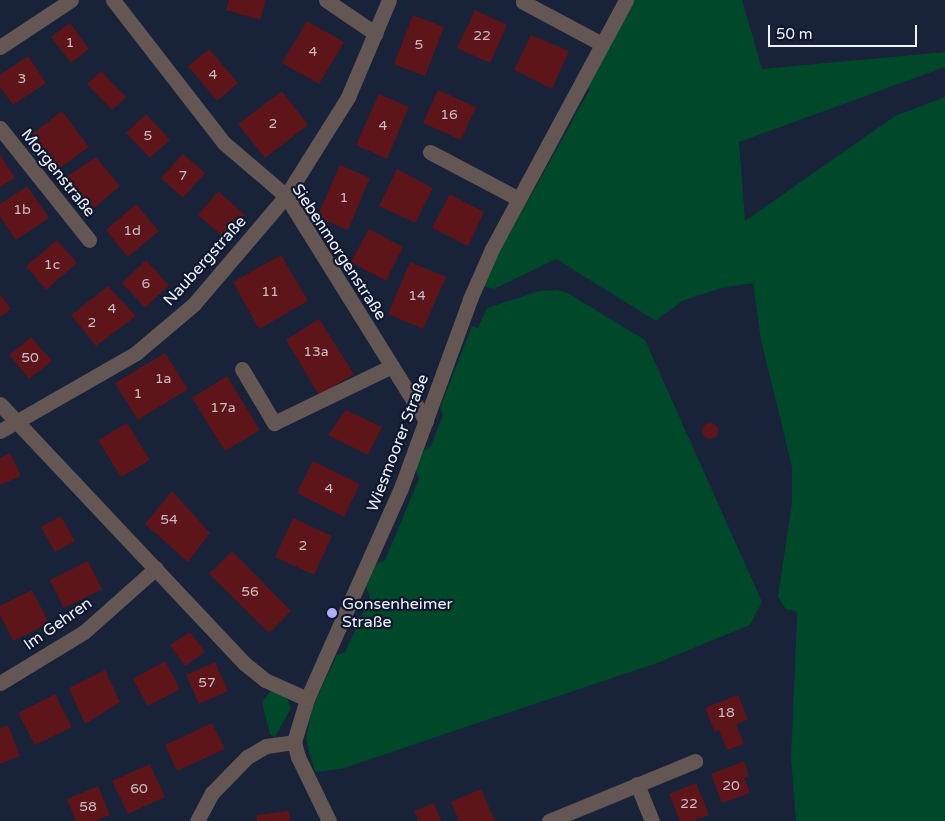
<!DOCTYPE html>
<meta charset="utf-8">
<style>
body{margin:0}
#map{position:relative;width:945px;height:821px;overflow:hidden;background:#182239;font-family:"Varela Round",sans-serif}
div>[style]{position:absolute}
.green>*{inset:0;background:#00482a}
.building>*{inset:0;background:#5d1519}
.round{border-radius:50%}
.minor>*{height:15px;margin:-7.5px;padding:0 7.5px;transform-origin:7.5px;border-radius:7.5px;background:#645652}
.dots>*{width:14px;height:14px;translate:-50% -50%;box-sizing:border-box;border:2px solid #0f182e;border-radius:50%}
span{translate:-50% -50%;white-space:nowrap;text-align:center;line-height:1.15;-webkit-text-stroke:4.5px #0f182e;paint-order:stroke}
.number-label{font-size:14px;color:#cabcc4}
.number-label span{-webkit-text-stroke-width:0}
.street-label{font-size:16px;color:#eef3fd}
.poi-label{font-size:16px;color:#eef3fd}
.left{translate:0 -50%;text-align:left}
.scale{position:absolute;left:768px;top:25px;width:149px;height:22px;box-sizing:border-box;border:2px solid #eef3fd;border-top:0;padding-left:6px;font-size:15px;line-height:18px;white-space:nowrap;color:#eef3fd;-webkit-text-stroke:4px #0f182e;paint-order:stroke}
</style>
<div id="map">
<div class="green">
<i style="clip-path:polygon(633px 0,742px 0,762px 69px,945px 52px,945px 67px,739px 142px,745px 221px,895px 116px,945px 97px,945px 821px,796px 821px,791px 758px,797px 616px,796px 611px,786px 609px,778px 597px,792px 502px,792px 467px,761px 340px,753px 283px,721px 288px,682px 301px,656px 321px,556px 259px,494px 289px,481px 285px,590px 89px,587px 87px)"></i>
<i style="clip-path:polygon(556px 290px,566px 292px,645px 340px,762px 602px,750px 625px,657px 663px,341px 769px,315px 772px,306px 740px,312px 708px,337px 655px,345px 652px,370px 597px,365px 583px,370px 567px,385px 560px,419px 479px,415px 468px,418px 455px,431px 446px,443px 415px,440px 408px,472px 326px,478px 328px,487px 308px,539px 291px)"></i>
<i style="clip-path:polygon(272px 689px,286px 696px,291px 708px,275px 737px,270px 734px,262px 702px)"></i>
</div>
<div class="building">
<i style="clip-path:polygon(229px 0,266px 0,260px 20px,226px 10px)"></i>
<i style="clip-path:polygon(475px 10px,507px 25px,490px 63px,457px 48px)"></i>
<i style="clip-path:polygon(413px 15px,444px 27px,425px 76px,394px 64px)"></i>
<i style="clip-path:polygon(307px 21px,344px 42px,319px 84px,282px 63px)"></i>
<i style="clip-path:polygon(70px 23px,89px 49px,71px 63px,51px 37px)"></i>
<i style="clip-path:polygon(531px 35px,569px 51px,552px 89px,514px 70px)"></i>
<i style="clip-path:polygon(209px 49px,238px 83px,217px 101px,188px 66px)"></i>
<i style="clip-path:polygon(28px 56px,46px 83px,13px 105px,0 87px,0 75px)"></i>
<i style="clip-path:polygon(101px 71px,126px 97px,112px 110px,87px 84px)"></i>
<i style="clip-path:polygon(438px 90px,476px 107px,461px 140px,423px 123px)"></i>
<i style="clip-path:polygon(282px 91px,308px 125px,265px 158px,238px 124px)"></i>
<i style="clip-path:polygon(379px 94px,409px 107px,387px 159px,356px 145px)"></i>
<i style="clip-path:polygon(62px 111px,89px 147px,54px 172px,28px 137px)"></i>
<i style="clip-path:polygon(146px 114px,170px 140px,150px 158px,126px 133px)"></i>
<i style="clip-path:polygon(0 154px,15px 178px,0 187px)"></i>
<i style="clip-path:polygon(183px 154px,205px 173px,183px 198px,161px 178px)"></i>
<i style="clip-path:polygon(96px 157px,120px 186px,93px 209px,66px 177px)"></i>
<i style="clip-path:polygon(340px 165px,370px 178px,348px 230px,317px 217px)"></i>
<i style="clip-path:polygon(397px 169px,433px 188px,415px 223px,379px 206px)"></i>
<i style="clip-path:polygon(27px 186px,49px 218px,16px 240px,0 217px,0 204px)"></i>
<i style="clip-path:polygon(218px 191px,245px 215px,225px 238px,198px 215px)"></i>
<i style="clip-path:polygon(450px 194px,484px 212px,468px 246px,432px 228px)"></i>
<i style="clip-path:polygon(136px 204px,159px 231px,128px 257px,106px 230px)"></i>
<i style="clip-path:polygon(369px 229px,403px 247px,386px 281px,351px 262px)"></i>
<i style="clip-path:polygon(57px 240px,77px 263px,46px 290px,26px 266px)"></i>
<i style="clip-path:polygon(281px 255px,308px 301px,259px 329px,233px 282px)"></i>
<i style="clip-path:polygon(146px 260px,169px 285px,145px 308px,122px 283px)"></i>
<i style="clip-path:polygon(410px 262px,446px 277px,423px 329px,388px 314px)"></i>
<i style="clip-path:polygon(108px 286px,136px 316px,96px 346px,71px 315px)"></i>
<i style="clip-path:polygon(0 294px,11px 309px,0 317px)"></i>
<i style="clip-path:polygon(319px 319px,354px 374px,319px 395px,286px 340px)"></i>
<i style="clip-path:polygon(31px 337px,52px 361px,29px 379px,9px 355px)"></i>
<i style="clip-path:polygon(165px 353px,188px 389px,138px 420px,115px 383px)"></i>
<i style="clip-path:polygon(227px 376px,260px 430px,225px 451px,192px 398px)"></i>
<i style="clip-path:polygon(346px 410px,382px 427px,368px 455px,328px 435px)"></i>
<i class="round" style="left:702px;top:423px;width:16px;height:16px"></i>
<i style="clip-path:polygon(127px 423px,150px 460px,121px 477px,98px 440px)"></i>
<i style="clip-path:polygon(10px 453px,21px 476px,0 485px,0 458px)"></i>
<i style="clip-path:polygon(313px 461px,360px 484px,344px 517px,297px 493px)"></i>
<i style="clip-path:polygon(172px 491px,210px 533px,188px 562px,145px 524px)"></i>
<i style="clip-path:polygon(61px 516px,75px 541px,55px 552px,41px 527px)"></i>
<i style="clip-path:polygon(293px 518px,332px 536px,314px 575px,275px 557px)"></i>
<i style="clip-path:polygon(232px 551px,291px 611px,269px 633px,209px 574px)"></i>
<i style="clip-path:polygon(88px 561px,102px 589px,64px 608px,50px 580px)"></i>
<i style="clip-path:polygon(32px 590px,49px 623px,13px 641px,0 615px,0 606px)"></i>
<i style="clip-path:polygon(190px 632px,205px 652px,185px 666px,170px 645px)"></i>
<i style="clip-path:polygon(165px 661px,180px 689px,148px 706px,133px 679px)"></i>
<i style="clip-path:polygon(215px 662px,228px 691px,199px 704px,186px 675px)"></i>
<i style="clip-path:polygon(105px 670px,120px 702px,85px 724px,69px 688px)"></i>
<i style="clip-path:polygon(55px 694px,72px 727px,35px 745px,18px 713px)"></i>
<i style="clip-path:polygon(738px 695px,748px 719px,736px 724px,744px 744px,727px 750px,719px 730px,715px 732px,705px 708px)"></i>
<i style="clip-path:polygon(212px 723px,225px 749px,177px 771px,165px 745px)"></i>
<i style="clip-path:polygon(8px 725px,20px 756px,0 764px,0 728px)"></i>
<i style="clip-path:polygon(744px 761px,749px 776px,744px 778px,750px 793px,722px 803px,711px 774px)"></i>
<i style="clip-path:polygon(150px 764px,165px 797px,128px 814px,112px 781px)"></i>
<i style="clip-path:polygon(696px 783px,709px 815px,692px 821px,680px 821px,669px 794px)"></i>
<i style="clip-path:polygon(98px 786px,110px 815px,95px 821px,76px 821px,67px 799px)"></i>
<i style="clip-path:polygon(481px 789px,495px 821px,459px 821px,451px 802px)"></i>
<i style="clip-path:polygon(434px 803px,441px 821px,419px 821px,414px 811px)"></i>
<i style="clip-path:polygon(289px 811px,290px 821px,257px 821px,256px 815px)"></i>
</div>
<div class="minor">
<i style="left:113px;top:0;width:181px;rotate:52.2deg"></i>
<i style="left:224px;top:143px;width:82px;rotate:40.5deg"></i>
<i style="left:286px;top:196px;width:265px;rotate:58.1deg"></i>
<i style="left:326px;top:0;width:60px;rotate:34.2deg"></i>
<i style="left:523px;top:2px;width:87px;rotate:28deg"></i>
<i style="left:0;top:47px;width:85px;rotate:-33.5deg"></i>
<i style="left:0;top:128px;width:143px;rotate:51.5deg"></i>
<i style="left:430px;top:152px;width:98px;rotate:27.9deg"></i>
<i style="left:242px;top:369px;width:63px;rotate:59.3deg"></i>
<i style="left:274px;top:423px;width:131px;rotate:-25.8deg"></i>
<i style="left:0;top:404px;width:356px;rotate:46.7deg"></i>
<i style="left:244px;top:663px;width:27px;rotate:39deg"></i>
<i style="left:265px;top:680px;width:46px;rotate:24.3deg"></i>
<i style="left:0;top:431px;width:157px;rotate:-29.8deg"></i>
<i style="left:136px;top:353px;width:76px;rotate:-40.2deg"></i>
<i style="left:194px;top:304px;width:142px;rotate:-49.6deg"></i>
<i style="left:286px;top:196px;width:117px;rotate:-57.9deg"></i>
<i style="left:348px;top:97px;width:105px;rotate:-67.1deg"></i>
<i style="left:0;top:683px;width:98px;rotate:-31.3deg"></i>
<i style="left:84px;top:632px;width:96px;rotate:-41.6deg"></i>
<i style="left:637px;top:784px;width:40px;rotate:68deg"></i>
<i style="left:197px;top:821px;width:32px;rotate:-62deg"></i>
<i style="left:212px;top:793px;width:50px;rotate:-45.8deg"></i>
<i style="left:247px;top:757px;width:22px;rotate:-30deg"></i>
<i style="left:266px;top:746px;width:28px;rotate:-8deg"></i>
<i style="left:329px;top:821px;width:71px;rotate:-115.8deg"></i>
<i style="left:298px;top:757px;width:16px;rotate:-105deg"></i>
<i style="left:294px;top:742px;width:45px;rotate:-73.2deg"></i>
<i style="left:307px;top:699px;width:231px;rotate:-66deg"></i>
<i style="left:401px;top:488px;width:201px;rotate:-69.9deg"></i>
<i style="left:470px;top:299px;width:55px;rotate:-66.3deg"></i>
<i style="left:492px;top:249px;width:283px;rotate:-61.7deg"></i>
<i style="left:549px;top:821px;width:158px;rotate:-22.3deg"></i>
</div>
<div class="dots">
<i style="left:332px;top:613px;background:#b4acf9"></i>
</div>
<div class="number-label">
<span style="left:482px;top:36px">22</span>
<span style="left:70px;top:43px">1</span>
<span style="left:419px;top:45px">5</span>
<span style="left:313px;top:52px">4</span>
<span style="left:213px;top:75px">4</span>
<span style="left:22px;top:79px">3</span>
<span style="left:449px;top:115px">16</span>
<span style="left:273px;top:124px">2</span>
<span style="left:383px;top:126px">4</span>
<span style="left:148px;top:136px">5</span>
<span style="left:183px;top:176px">7</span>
<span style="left:344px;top:198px">1</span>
<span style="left:22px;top:210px">1b</span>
<span style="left:132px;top:231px">1d</span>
<span style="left:52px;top:265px">1c</span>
<span style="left:146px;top:284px">6</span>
<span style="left:270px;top:292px">11</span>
<span style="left:417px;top:296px">14</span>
<span style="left:112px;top:309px">4</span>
<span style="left:92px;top:323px">2</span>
<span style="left:316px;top:352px">13a</span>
<span style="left:30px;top:358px">50</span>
<span style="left:163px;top:379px">1a</span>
<span style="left:138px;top:394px">1</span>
<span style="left:223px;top:408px">17a</span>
<span style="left:329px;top:489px">4</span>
<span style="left:169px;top:520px">54</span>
<span style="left:303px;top:546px">2</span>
<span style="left:250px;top:592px">56</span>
<span style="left:207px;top:683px">57</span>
<span style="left:726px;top:713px">18</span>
<span style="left:731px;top:786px">20</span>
<span style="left:139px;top:789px">60</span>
<span style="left:689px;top:804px">22</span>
<span style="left:88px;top:807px">58</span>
</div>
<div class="street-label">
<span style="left:58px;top:173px;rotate:51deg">Morgenstraße</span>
<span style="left:339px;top:252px;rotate:57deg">Siebenmorgenstraße</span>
<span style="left:205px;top:261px;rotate:-48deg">Naubergstraße</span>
<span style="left:398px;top:443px;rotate:-69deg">Wiesmoorer Straße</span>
<span style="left:58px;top:624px;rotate:-35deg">Im Gehren</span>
</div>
<div class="poi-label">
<span class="left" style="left:342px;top:613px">Gonsenheimer<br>Straße</span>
</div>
<div class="scale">50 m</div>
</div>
